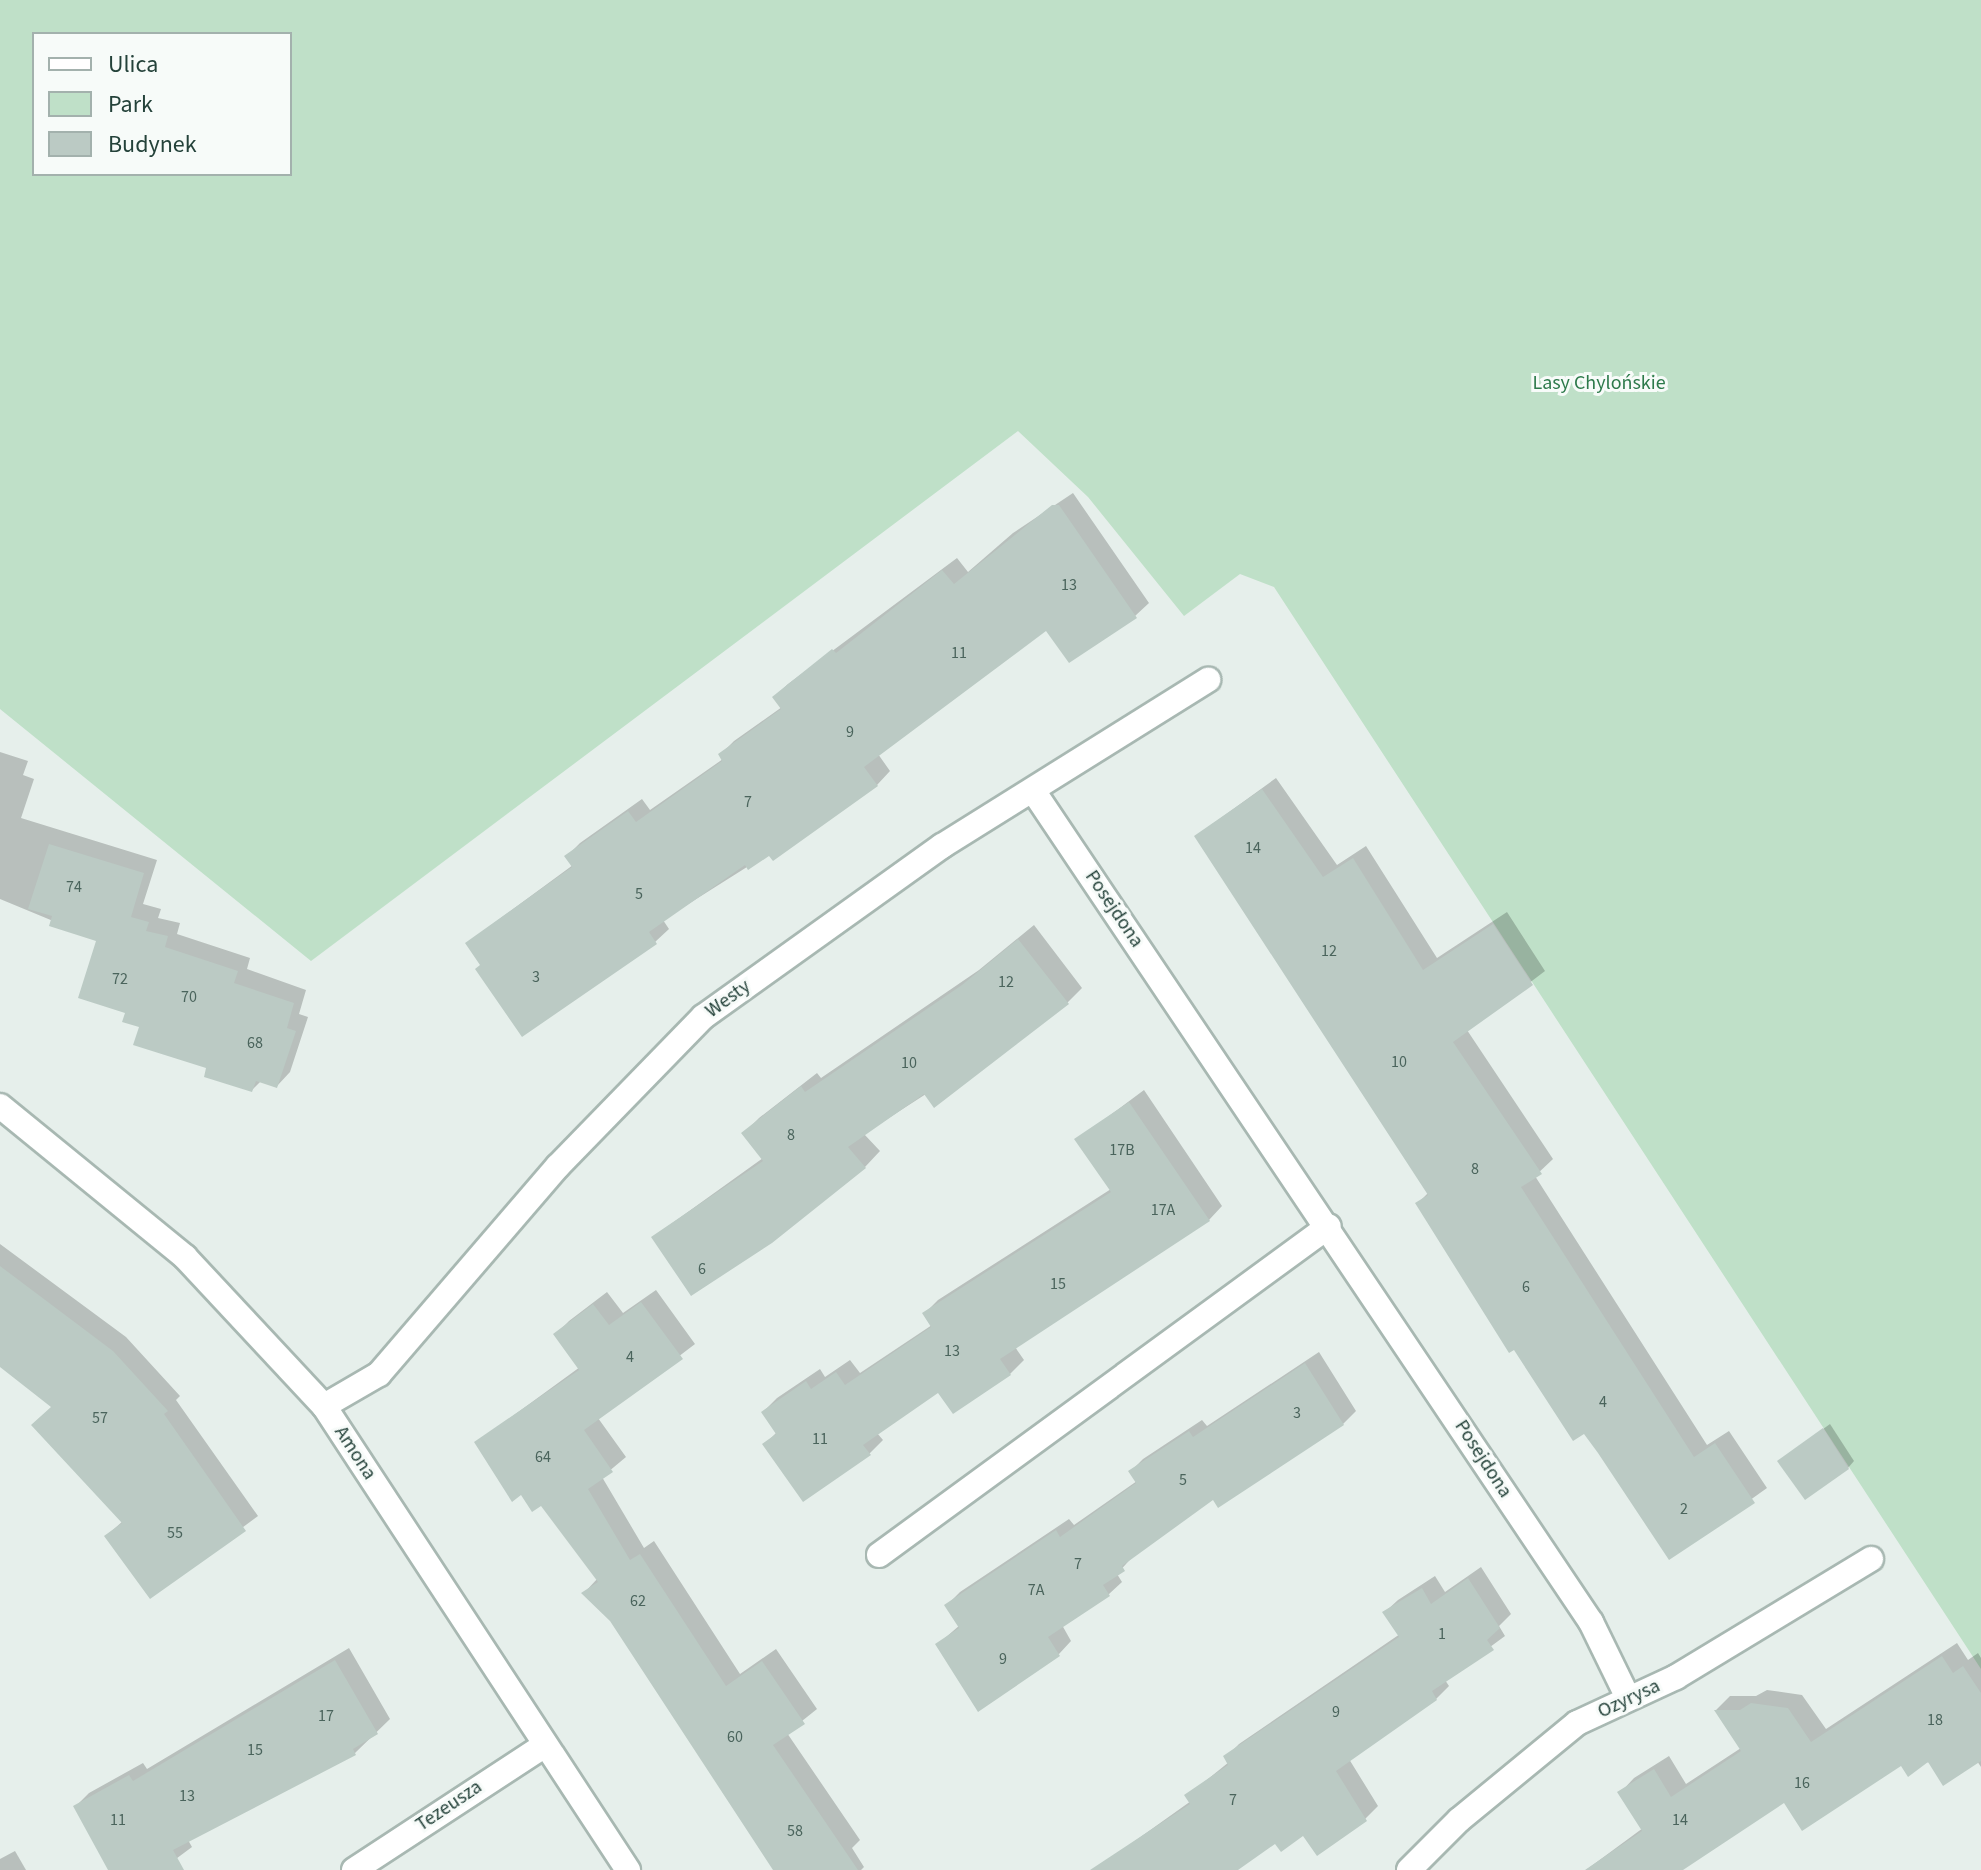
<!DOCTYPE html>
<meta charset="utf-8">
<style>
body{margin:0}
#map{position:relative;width:1981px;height:1870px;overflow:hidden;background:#e6efeb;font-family:"Source Sans 3",sans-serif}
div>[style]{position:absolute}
.green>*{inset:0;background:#bfe0c8}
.shadow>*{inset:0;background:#0003}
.building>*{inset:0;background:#bbcac4}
.roads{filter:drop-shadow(2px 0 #a8b8b2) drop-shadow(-2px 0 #a8b8b2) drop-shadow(0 2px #a8b8b2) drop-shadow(0 -2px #a8b8b2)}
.minor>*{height:24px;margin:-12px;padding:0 12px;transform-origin:12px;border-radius:12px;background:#fff}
span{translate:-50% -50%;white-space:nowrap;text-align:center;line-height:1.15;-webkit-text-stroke:6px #f7fbf9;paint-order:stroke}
.number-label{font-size:16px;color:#4a645c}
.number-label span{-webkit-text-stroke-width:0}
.park-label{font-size:20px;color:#2d7a4b}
.street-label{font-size:20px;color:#24423a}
.legend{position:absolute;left:32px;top:32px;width:260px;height:144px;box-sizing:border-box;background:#f7fbf9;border:2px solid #a3b1ad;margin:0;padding:10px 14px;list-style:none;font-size:24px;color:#24423a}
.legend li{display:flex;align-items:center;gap:16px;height:40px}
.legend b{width:40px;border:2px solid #a3b1ad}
</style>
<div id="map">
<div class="green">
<i style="clip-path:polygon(evenodd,0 0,1981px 0,1981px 1669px,1274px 587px,1240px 574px,1184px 616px,1088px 497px,1018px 431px,311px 961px,0 709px,0 0,34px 34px,290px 34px,290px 174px,34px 174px,34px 34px)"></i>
</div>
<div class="shadow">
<i style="clip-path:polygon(1073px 493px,1149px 603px,1135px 616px,1046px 628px,878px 754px,890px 771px,877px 785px,663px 920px,669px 929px,655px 942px,482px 964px,467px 943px,573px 865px,567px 856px,580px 843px,642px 799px,650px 810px,723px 759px,720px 755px,734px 741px,782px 707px,774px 697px,788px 684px,957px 558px,968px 572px,1013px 533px)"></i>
<i style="clip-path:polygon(0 752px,28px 761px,23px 775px,34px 779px,21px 818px,157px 860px,143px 904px,161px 909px,158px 918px,180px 923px,177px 934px,250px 958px,247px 969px,306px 990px,299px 1014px,308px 1017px,290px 1072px,277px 1086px,261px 1081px,252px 1090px,141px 1026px,127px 1011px,99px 940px,0 899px)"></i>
<i style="clip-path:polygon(1276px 778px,1337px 865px,1366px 846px,1437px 958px,1507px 912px,1545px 971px,1467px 1030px,1553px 1159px,1535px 1176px,1707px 1445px,1729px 1431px,1767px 1488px,1669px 1558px,1600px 1451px,1418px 1203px,1429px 1192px,1196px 836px)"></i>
<i style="clip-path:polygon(1034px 925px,1082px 988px,1067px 1003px,864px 1134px,880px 1151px,865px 1167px,653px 1237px,763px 1158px,744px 1133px,759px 1118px,817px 1073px,821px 1078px,979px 970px)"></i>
<i style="clip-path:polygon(1144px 1090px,1222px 1206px,1209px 1220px,1015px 1347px,1024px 1360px,1010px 1374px,939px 1390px,877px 1433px,883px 1440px,869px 1454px,765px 1444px,777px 1432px,763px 1412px,777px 1398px,820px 1369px,825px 1377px,850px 1360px,860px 1373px,932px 1325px,925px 1313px,938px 1300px,1111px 1189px,1077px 1140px)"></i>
<i style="clip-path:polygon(0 1244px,126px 1337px,180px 1396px,176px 1400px,258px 1516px,150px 1596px,106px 1536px,123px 1521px,53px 1406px,0 1363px)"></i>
<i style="clip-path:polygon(656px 1290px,695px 1344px,598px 1418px,626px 1457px,602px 1477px,644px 1548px,654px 1541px,740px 1674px,776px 1649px,817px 1709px,787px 1733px,860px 1840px,852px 1848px,864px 1867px,861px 1870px,776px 1870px,611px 1620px,584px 1593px,598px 1578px,541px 1504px,522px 1493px,477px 1442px,580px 1367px,556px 1334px,569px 1321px,607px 1292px,623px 1313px)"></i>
<i style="clip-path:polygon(1319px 1352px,1356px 1411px,1343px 1424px,1214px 1497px,1135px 1554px,1117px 1574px,1122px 1582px,1109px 1594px,1062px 1625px,1071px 1641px,1059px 1654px,938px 1644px,960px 1625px,947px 1605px,960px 1592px,1069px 1519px,1074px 1525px,1137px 1481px,1130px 1472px,1143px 1459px,1202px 1420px,1207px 1426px)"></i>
<i style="clip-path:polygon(1830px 1424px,1854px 1461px,1848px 1468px,1779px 1461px)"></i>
<i style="clip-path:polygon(1481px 1567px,1511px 1614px,1499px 1626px,1505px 1636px,1445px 1680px,1449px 1686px,1436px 1699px,1349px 1759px,1378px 1806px,1365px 1819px,1275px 1842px,1234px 1870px,1120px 1870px,1111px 1858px,1191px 1801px,1187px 1796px,1229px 1762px,1226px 1757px,1239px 1744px,1400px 1634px,1385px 1612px,1398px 1600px,1435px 1576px,1445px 1592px)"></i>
<i style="clip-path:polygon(1957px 1643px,1968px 1660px,1978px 1653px,1981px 1658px,1981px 1767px,1977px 1761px,1901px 1763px,1784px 1800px,1680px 1870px,1586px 1870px,1643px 1828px,1620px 1793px,1634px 1778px,1669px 1756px,1686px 1784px,1741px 1748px,1716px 1710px,1730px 1696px,1756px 1696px,1767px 1690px,1802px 1695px,1826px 1729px)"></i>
<i style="clip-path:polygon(349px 1648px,390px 1719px,355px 1753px,188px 1840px,192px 1847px,161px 1870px,110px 1870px,75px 1807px,89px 1793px,143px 1763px,147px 1769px)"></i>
<i style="clip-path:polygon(15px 1851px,26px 1870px,0 1870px,0 1859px)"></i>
</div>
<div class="building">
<i style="clip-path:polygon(1052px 505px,1059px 505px,1137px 618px,1069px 663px,1046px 631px,864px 767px,878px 786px,773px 861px,769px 856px,748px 870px,745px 865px,649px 932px,657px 944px,522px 1037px,475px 969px,480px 965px,465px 943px,572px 867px,564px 856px,628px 811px,636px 822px,722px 761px,718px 754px,781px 709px,772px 697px,832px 649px,836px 653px,942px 570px,954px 584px)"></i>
<i style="clip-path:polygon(1262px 789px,1323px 877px,1353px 858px,1423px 970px,1493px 924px,1533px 985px,1453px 1042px,1542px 1174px,1521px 1187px,1694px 1457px,1715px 1443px,1755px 1503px,1669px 1560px,1598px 1453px,1584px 1434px,1573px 1441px,1514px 1350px,1509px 1353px,1415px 1203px,1428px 1195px,1194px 836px)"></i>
<i style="clip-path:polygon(49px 844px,144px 873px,131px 917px,149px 922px,146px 931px,168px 936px,165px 947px,238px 971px,234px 983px,294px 1003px,287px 1028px,296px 1031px,277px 1088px,256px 1081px,252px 1092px,204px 1077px,206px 1068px,133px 1045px,139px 1027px,122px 1022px,125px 1013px,78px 998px,96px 941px,49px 926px,52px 916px,28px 909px)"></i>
<i style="clip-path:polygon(1018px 939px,1069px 1004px,934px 1108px,924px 1094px,848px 1147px,866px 1168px,772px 1243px,691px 1296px,651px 1237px,763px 1161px,741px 1133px,801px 1086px,805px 1092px,962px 985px)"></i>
<i style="clip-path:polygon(1129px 1102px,1210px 1221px,1000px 1359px,1011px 1375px,953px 1414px,938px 1393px,863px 1445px,871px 1455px,803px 1502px,762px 1444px,776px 1434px,761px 1412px,806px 1381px,811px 1389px,836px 1372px,845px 1385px,931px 1327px,922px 1313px,1111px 1192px,1074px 1139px)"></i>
<i style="clip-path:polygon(0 1266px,113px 1351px,168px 1411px,164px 1414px,246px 1531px,150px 1599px,104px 1536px,122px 1523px,31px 1425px,51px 1407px,0 1367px)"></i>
<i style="clip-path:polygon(641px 1302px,683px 1359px,584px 1430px,613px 1472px,588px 1489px,630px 1560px,640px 1554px,726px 1686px,762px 1661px,805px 1724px,773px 1745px,858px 1870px,773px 1870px,610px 1621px,581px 1593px,598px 1582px,541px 1506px,532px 1512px,521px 1495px,512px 1502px,474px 1442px,579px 1370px,553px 1334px,593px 1304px,609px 1325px)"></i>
<i style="clip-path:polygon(1305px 1363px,1344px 1425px,1218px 1508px,1213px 1500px,1122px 1566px,1125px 1571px,1103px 1585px,1110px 1596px,1048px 1637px,1060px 1656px,978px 1712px,935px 1644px,959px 1628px,944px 1605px,1056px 1530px,1060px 1537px,1136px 1483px,1128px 1471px,1189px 1431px,1193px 1437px)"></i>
<i style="clip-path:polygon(1823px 1428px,1849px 1469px,1805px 1500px,1777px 1461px)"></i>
<i style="clip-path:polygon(1468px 1578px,1500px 1628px,1487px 1640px,1494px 1650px,1432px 1691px,1437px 1700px,1336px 1771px,1367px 1821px,1317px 1856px,1303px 1836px,1281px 1852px,1275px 1844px,1238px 1870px,1090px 1870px,1190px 1804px,1184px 1795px,1228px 1765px,1223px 1756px,1399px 1637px,1382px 1612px,1422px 1588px,1431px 1604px)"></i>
<i style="clip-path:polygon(1942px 1656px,1953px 1673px,1963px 1666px,1981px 1693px,1981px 1761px,1943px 1786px,1928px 1762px,1908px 1777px,1901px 1766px,1802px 1831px,1784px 1803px,1683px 1870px,1585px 1870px,1642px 1831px,1617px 1792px,1654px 1769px,1671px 1797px,1741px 1751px,1714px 1710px,1740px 1710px,1751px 1703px,1788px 1708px,1811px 1742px)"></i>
<i style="clip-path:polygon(335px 1660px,378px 1734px,353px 1749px,356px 1755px,173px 1850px,184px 1870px,108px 1870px,73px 1806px,129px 1775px,133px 1781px)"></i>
</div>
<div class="roads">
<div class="minor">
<i style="left:1034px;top:792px;width:1000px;rotate:56.14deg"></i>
<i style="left:1591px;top:1622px;width:85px;rotate:64deg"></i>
<i style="left:0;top:1106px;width:239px;rotate:39.2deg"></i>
<i style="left:185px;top:1257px;width:204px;rotate:47deg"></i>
<i style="left:324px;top:1406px;width:555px;rotate:56.77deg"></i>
<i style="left:324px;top:1406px;width:64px;rotate:-30.2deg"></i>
<i style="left:379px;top:1374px;width:274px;rotate:-49.3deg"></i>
<i style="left:558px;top:1166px;width:208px;rotate:-45.8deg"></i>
<i style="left:703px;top:1017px;width:294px;rotate:-35.6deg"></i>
<i style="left:942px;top:846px;width:314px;rotate:-32deg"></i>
<i style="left:879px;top:1555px;width:557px;rotate:-36.17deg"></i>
<i style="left:354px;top:1870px;width:228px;rotate:-33.2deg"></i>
<i style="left:1409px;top:1870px;width:71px;rotate:-45deg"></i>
<i style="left:1459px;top:1820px;width:153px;rotate:-39.4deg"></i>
<i style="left:1577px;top:1723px;width:109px;rotate:-24.9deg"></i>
<i style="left:1676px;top:1677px;width:228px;rotate:-31.2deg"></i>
</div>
</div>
<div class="number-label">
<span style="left:1069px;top:585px">13</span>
<span style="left:959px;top:653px">11</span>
<span style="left:850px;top:732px">9</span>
<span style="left:748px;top:802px">7</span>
<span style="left:1253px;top:848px">14</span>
<span style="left:74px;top:887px">74</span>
<span style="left:639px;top:894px">5</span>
<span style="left:1329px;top:951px">12</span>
<span style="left:536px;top:977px">3</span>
<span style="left:120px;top:979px">72</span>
<span style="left:1006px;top:982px">12</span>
<span style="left:189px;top:997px">70</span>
<span style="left:255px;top:1043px">68</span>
<span style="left:1399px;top:1062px">10</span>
<span style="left:909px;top:1063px">10</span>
<span style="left:791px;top:1135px">8</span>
<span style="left:1122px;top:1150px">17B</span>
<span style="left:1475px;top:1169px">8</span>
<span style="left:1163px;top:1210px">17A</span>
<span style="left:702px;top:1269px">6</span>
<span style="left:1058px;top:1284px">15</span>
<span style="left:1526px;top:1287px">6</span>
<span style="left:952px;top:1351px">13</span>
<span style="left:630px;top:1357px">4</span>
<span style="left:1603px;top:1402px">4</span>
<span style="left:1297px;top:1413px">3</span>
<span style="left:100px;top:1418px">57</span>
<span style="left:820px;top:1439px">11</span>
<span style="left:543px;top:1457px">64</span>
<span style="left:1183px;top:1480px">5</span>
<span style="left:1684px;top:1509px">2</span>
<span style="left:175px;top:1533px">55</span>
<span style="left:1078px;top:1564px">7</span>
<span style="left:1036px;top:1590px">7A</span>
<span style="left:638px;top:1601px">62</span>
<span style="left:1442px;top:1634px">1</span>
<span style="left:1003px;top:1659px">9</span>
<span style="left:1336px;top:1712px">9</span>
<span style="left:326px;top:1716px">17</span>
<span style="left:1935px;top:1720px">18</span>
<span style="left:735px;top:1737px">60</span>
<span style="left:255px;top:1750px">15</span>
<span style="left:1802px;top:1783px">16</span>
<span style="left:187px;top:1796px">13</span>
<span style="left:1233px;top:1800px">7</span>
<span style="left:118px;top:1820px">11</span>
<span style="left:1680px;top:1820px">14</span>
<span style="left:795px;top:1831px">58</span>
</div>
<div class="park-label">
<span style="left:1599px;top:383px">Lasy Chylońskie</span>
</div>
<div class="street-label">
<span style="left:1114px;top:909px;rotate:56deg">Posejdona</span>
<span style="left:728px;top:999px;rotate:-36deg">Westy</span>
<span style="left:355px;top:1453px;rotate:57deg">Amona</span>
<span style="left:1483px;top:1459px;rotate:57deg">Posejdona</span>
<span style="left:1629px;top:1699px;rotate:-25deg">Ozyrysa</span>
<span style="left:449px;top:1806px;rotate:-34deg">Tezeusza</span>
</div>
<ul class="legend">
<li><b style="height:10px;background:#fff"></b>Ulica</li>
<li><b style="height:22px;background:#bfe0c8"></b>Park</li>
<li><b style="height:22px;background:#bbcac4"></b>Budynek</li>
</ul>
</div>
